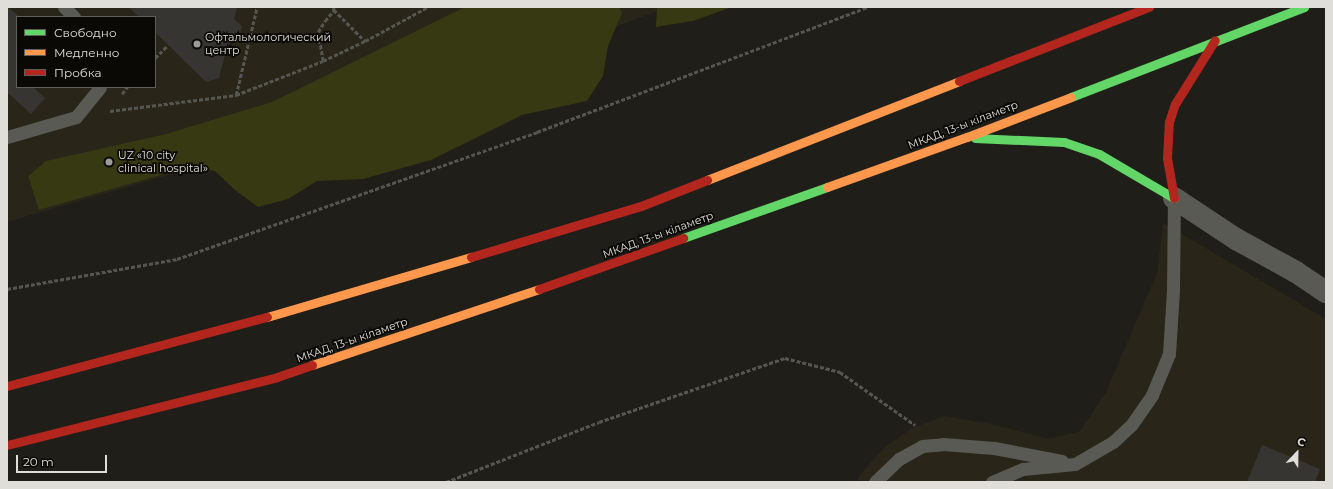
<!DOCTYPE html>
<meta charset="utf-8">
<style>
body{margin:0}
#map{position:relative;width:1333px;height:489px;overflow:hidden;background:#1f1e19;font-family:Montserrat,sans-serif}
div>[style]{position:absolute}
.built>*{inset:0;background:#292518}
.green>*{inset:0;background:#363911}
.building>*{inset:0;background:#373532}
.path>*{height:2.5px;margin-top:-1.25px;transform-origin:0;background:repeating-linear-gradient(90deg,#555552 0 4px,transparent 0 6px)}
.lane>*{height:13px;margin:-6.5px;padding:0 6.5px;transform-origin:6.5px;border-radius:6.5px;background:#5a5a55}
.street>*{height:22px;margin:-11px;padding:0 11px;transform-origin:11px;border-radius:11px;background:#5a5a55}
.fast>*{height:9px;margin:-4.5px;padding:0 4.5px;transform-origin:4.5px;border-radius:4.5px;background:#63d668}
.slow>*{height:9px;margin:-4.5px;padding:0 4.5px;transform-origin:4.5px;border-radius:4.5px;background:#ff974d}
.jam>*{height:9px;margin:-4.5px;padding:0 4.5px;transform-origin:4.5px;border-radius:4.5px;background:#b3261e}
.dots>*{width:11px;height:11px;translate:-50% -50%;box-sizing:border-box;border:2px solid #0a0906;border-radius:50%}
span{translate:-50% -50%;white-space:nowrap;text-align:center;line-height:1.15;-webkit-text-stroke:3.5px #0a0906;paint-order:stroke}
.poi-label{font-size:11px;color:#e0ded8}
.left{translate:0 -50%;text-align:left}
.street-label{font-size:11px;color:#e0ded8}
.frame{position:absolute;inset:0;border:8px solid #e0ded8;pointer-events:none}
.legend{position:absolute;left:16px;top:16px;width:140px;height:72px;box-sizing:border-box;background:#0a0906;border:1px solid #605e5a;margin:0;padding:5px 7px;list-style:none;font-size:12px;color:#e0ded8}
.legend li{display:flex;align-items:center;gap:8px;height:20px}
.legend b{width:20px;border:1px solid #605e5a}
.north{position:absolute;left:1277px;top:433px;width:40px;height:40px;-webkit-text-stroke:3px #0a0906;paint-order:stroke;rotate:22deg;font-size:11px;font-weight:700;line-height:16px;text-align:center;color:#e0ded8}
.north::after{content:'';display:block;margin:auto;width:14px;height:18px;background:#e0ded8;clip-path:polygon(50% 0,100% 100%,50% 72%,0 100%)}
.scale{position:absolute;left:16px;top:455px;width:91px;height:18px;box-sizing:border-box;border:2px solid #e0ded8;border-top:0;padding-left:5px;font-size:12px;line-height:14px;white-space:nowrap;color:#e0ded8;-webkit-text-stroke:3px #0a0906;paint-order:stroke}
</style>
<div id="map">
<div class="built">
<i style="clip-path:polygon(evenodd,7px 7px,668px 7px,417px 103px,7px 222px,7px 7px,17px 17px,155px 17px,155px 87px,17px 87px,17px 17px)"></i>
<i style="clip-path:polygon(1163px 223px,1326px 319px,1326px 482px,857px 482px,859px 476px,885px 447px,912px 428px,944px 416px,990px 424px,1049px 439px,1080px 431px,1106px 392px,1157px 273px)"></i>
</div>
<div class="green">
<i style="clip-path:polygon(465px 7px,619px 7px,622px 13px,608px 46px,603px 76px,587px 101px,522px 115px,431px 160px,363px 179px,317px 181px,288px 199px,258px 207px,235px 190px,215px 171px,192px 166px,39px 210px,28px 176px,46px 161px,166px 134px,272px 102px)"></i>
<i style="clip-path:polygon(657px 7px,732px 7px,693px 21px,656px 27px)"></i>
</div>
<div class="building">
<i style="clip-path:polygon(7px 7px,20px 17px,17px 17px,17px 87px,33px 87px,45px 98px,31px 114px,7px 92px)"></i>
<i style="clip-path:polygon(129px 7px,237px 7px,234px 19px,242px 26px,238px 41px,228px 43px,219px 78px,206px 82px,155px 32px,155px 17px,139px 17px)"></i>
<i style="clip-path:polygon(1262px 445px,1320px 469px,1315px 482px,1247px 482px)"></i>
</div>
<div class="path">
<i style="left:334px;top:7px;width:3px;rotate:90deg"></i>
<i style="left:334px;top:10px;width:44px;rotate:45deg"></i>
<i style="left:155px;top:58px;width:18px;rotate:-45deg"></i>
<i style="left:323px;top:61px;width:29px;rotate:-100deg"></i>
<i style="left:318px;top:32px;width:13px;rotate:-58deg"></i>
<i style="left:325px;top:21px;width:14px;rotate:-51deg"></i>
<i style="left:122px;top:94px;width:9px;rotate:-54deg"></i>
<i style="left:236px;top:95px;width:90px;rotate:-76.6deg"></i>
<i style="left:110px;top:111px;width:127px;rotate:-7.2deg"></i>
<i style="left:236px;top:95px;width:93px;rotate:-21.3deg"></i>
<i style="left:323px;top:61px;width:47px;rotate:-25.5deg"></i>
<i style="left:365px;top:41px;width:72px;rotate:-28.4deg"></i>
<i style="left:7px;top:289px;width:173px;rotate:-10deg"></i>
<i style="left:177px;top:259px;width:382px;rotate:-19.4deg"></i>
<i style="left:537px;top:132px;width:353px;rotate:-20.7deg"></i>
<i style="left:446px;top:482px;width:164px;rotate:-21.4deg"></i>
<i style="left:599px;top:422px;width:197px;rotate:-19deg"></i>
<i style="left:785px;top:358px;width:57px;rotate:14.3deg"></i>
<i style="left:840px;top:372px;width:92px;rotate:35.2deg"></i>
</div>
<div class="lane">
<i style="left:64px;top:7px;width:14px;rotate:45deg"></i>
<i style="left:7px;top:137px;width:72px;rotate:-16.2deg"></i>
<i style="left:76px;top:117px;width:38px;rotate:-51deg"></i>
<i style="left:875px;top:482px;width:33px;rotate:-44deg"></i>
<i style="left:899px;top:459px;width:26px;rotate:-29deg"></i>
<i style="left:922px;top:446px;width:21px;rotate:-5deg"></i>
<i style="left:943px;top:444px;width:51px;rotate:4.5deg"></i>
<i style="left:994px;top:448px;width:69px;rotate:10.8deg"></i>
<i style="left:992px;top:482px;width:34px;rotate:-23deg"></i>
<i style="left:1023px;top:469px;width:52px;rotate:-5.5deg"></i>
<i style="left:1075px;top:464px;width:44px;rotate:-30.1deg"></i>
<i style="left:1113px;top:442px;width:26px;rotate:-43deg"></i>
<i style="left:1132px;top:424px;width:35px;rotate:-55deg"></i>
<i style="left:1152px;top:395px;width:44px;rotate:-67.5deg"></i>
<i style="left:1169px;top:354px;width:64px;rotate:-86.4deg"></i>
<i style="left:1173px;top:290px;width:92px;rotate:-89.4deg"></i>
</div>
<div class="street">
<i style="left:1174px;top:198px;width:74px;rotate:33.5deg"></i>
<i style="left:1236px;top:239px;width:68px;rotate:28.8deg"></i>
<i style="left:1296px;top:272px;width:36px;rotate:34deg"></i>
</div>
<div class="fast">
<i style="left:1071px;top:97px;width:250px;rotate:-21.1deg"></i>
<i style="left:975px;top:138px;width:89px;rotate:2.6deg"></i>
<i style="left:1064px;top:142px;width:37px;rotate:19deg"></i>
<i style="left:1099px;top:154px;width:87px;rotate:30.4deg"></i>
<i style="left:683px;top:238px;width:153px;rotate:-19.5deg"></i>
</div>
<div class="slow">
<i style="left:707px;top:180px;width:271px;rotate:-21.4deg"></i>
<i style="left:827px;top:187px;width:149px;rotate:-19.7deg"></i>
<i style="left:967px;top:137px;width:111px;rotate:-21deg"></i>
<i style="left:267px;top:317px;width:213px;rotate:-16.4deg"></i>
<i style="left:312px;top:365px;width:239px;rotate:-18.5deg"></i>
</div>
<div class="jam">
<i style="left:959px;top:81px;width:204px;rotate:-21.3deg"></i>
<i style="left:1174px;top:198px;width:41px;rotate:-99.9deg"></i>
<i style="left:1167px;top:158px;width:36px;rotate:-87deg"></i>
<i style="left:1169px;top:122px;width:19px;rotate:-72deg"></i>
<i style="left:1175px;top:104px;width:75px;rotate:-58deg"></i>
<i style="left:471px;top:257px;width:177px;rotate:-16.7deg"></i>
<i style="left:641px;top:206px;width:71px;rotate:-21.5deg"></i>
<i style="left:539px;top:289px;width:153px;rotate:-19.5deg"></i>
<i style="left:7px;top:386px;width:269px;rotate:-14.9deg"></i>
<i style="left:7px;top:445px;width:278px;rotate:-14.1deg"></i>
<i style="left:277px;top:377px;width:37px;rotate:-19deg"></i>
</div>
<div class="dots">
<i style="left:197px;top:44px;background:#9c9b95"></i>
<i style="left:109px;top:162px;background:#9c9b95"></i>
</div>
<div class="poi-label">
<span class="left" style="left:205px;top:44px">Офтальмологический<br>центр</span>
<span class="left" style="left:118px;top:162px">UZ «10 city<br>clinical hospital»</span>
</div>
<div class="street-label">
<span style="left:963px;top:125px;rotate:-21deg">МКАД, 13-ы кіламетр</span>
<span style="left:658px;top:235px;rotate:-20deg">МКАД, 13-ы кіламетр</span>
<span style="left:352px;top:340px;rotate:-19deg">МКАД, 13-ы кіламетр</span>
</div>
<div class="frame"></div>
<ul class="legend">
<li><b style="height:5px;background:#63d668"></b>Свободно</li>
<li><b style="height:5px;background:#ff974d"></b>Медленно</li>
<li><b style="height:5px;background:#b3261e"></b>Пробка</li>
</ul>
<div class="north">С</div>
<div class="scale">20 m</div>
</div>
